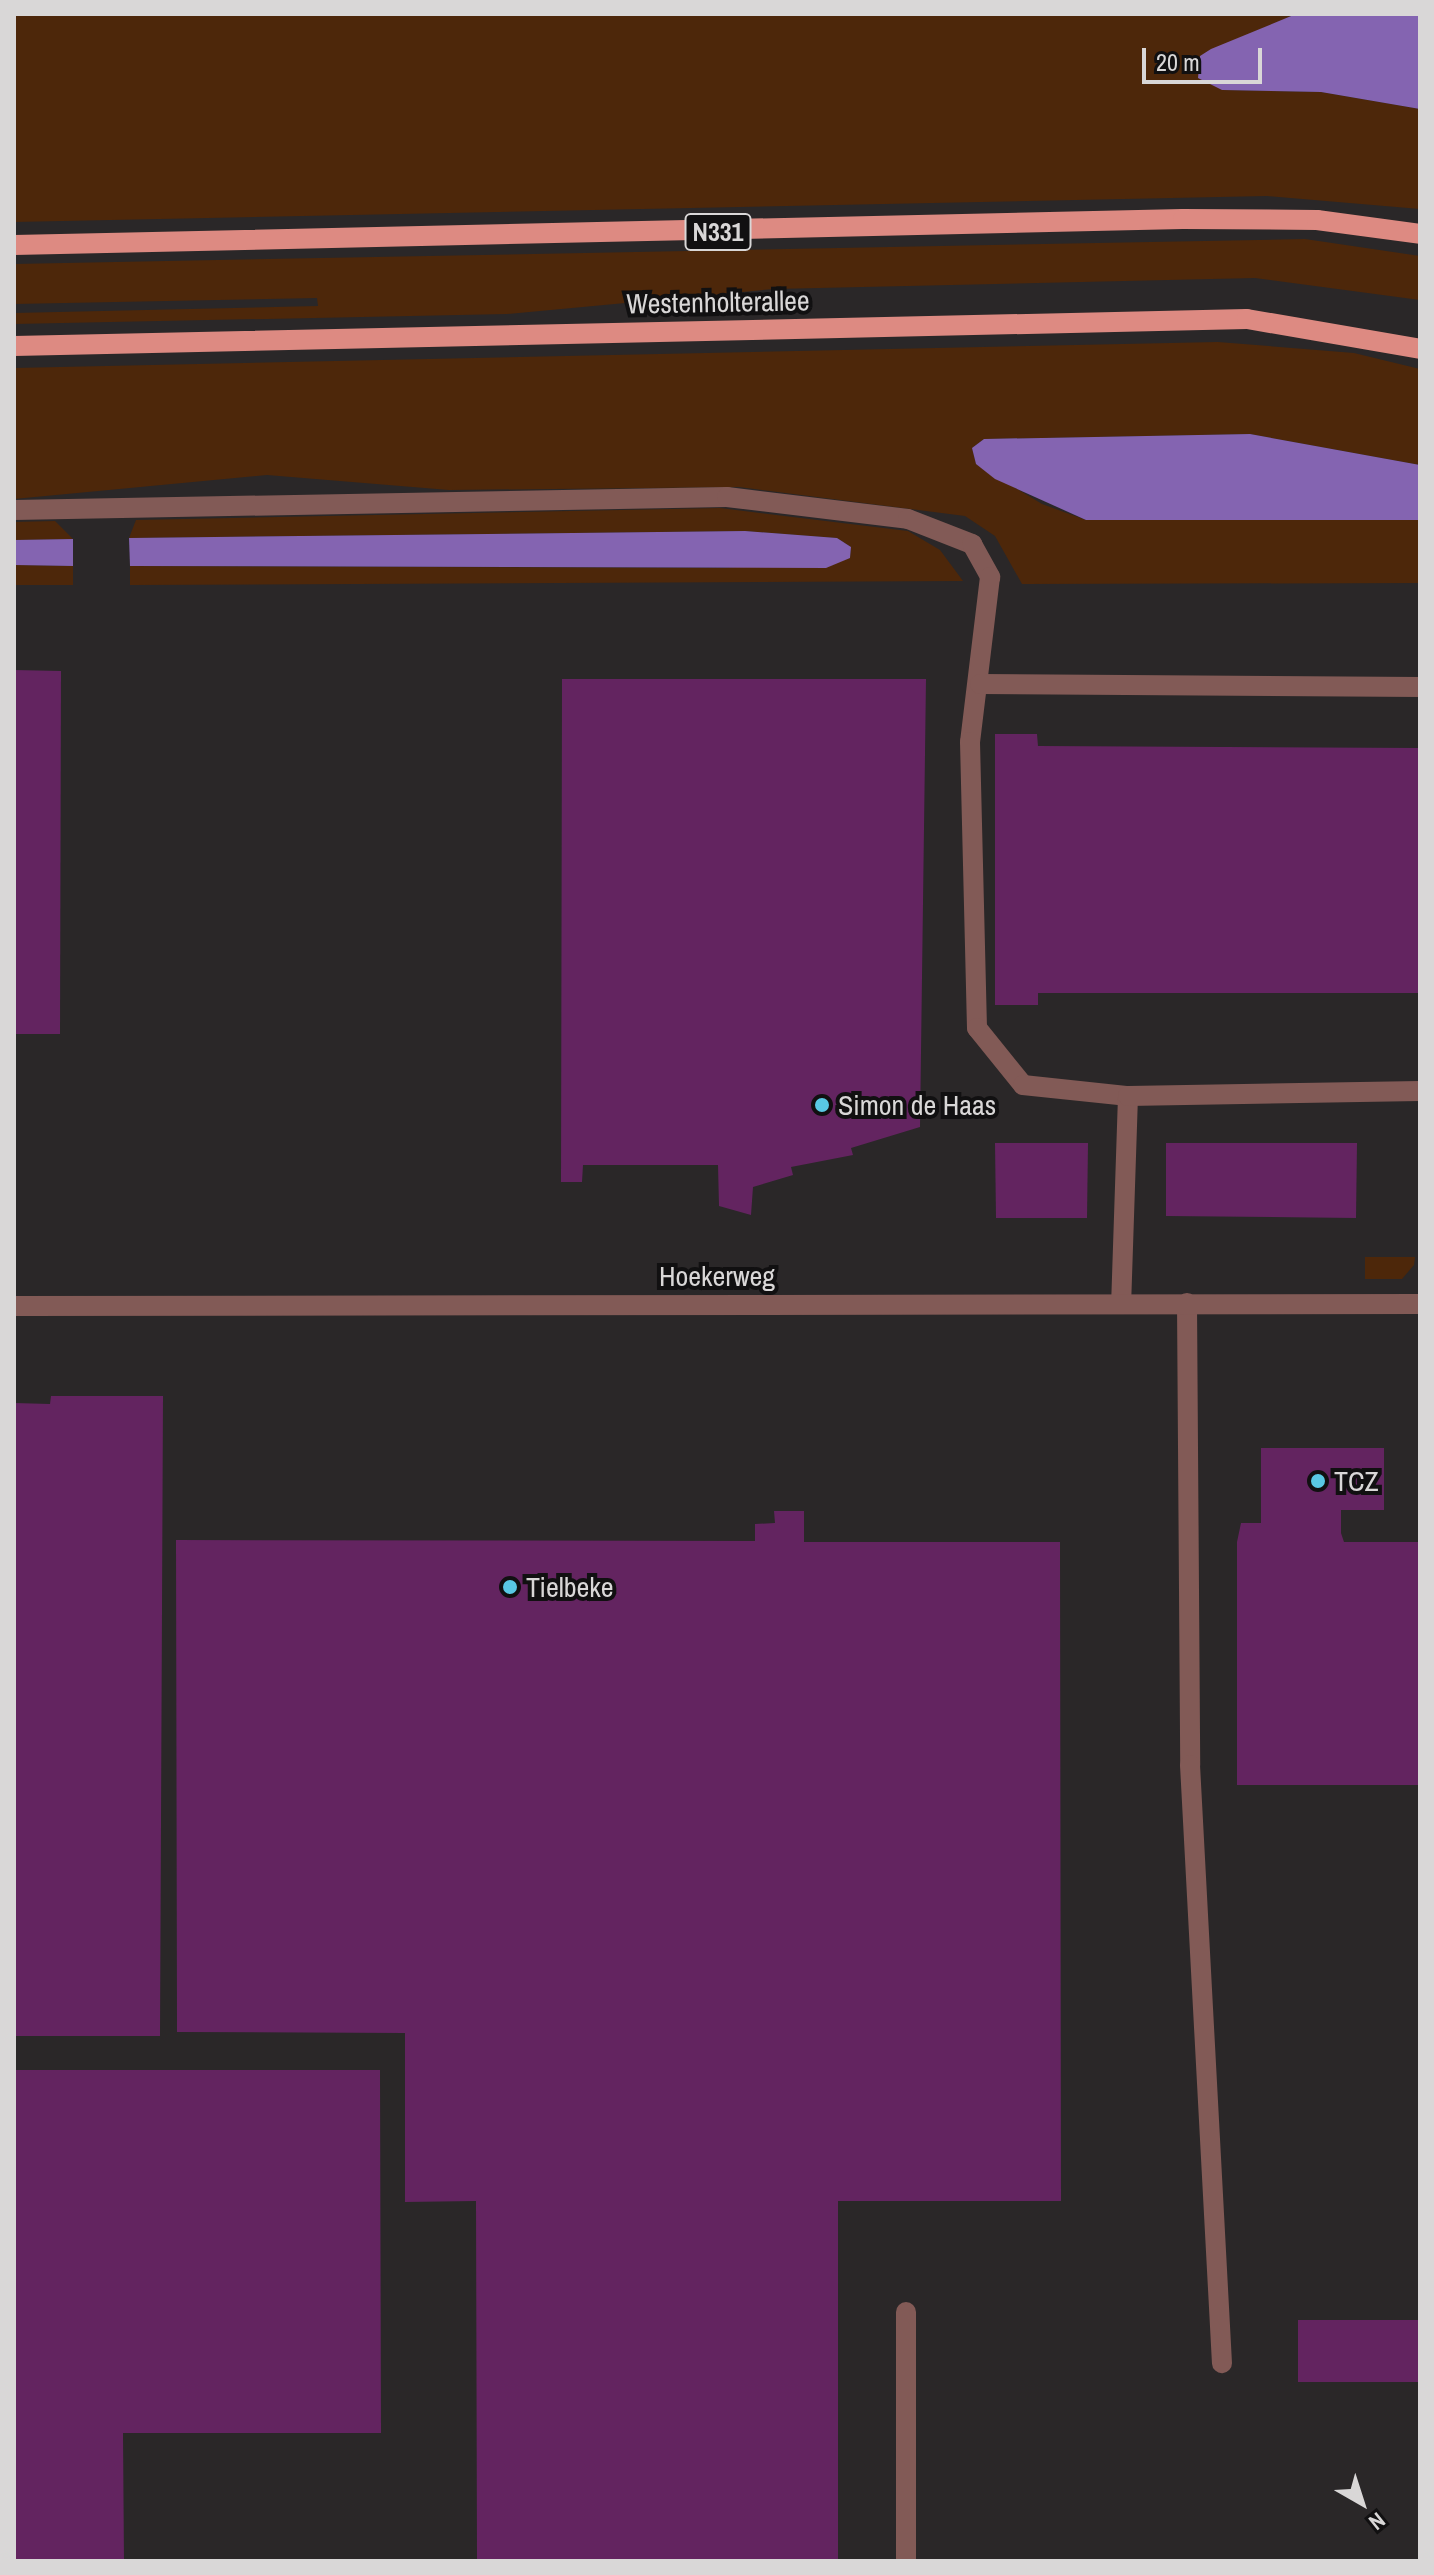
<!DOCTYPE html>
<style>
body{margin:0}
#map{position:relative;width:1434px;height:2575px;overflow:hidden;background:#2a2728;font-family:"Archivo Narrow",sans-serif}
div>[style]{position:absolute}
.green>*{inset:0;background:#4d270a}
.water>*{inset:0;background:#8464b1}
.building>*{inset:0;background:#632460}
.minor>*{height:20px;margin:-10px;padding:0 10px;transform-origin:10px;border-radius:10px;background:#825a56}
.major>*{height:20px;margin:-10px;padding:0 10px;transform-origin:10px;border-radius:10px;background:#dd8a82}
.dots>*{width:22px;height:22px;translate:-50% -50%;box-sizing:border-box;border:4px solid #111011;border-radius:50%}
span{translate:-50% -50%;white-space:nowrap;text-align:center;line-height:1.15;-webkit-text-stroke:8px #111011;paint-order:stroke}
.shield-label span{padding:2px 6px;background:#111011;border:2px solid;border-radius:6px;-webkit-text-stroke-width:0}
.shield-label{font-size:26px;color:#d9d7d7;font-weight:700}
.street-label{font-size:28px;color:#d9d7d7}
.poi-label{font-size:28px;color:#d9d7d7}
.left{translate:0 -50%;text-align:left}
.frame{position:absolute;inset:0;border:16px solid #d9d7d7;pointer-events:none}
.north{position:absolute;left:1322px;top:2463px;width:80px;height:80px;-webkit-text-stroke:6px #111011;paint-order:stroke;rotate:141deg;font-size:22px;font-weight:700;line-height:32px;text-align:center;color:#d9d7d7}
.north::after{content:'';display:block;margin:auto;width:28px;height:36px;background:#d9d7d7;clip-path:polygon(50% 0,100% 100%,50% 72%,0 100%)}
.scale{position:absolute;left:1142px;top:48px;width:120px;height:36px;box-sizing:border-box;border:4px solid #d9d7d7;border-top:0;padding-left:10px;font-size:24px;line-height:28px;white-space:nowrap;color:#d9d7d7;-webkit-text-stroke:6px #111011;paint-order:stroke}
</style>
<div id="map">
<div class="green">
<i style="clip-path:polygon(14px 14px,1296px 14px,1200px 56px,1222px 90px,1321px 92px,1420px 109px,1420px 209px,1267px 196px,14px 222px)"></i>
<i style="clip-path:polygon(1305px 239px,1420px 256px,1420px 300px,1255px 278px,774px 289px,507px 314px,14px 324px,14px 313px,318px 306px,317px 298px,14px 304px,14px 264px)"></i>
<i style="clip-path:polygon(1218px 342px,1354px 353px,1420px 369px,1420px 465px,1250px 434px,984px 439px,972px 448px,976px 464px,1042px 504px,1086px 520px,1420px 520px,1420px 583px,1022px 584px,995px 536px,965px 516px,739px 487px,449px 490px,267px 475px,14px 499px,14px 368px)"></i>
<i style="clip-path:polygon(720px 508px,908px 531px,940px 550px,963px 581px,130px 585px,130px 566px,724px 568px,850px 558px,851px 547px,837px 538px,745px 531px,129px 538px,136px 520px)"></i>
<i style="clip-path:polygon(55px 521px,73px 539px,14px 540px,14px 522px)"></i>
<i style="clip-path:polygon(14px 565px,73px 566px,73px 585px,14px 585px)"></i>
<i style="clip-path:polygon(1365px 1257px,1415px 1257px,1414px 1265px,1402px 1279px,1365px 1279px)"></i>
</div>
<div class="water">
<i style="clip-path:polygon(1296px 14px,1420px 14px,1420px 109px,1321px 92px,1222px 90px,1198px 78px,1200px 56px,1211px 49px)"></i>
<i style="clip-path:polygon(1250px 434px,1420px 465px,1420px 520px,1086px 520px,995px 479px,976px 464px,972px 448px,984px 439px)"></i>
<i style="clip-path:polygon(745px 531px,837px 538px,851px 547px,850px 558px,826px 568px,130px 566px,129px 538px)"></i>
<i style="clip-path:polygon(73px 539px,73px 566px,14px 565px,14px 540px)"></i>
</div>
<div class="building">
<i style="clip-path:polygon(14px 670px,61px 671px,60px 1034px,14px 1034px)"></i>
<i style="clip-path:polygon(562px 679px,926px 679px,920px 1127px,851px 1148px,853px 1155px,791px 1167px,793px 1175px,753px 1187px,751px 1215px,719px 1206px,718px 1165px,583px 1165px,582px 1182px,561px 1182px)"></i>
<i style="clip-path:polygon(995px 734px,1037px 734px,1038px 746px,1420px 748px,1420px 993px,1038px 993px,1038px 1005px,995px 1005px)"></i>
<i style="clip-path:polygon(995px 1143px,1088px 1143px,1087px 1218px,996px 1218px)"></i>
<i style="clip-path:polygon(1166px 1143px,1357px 1143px,1356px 1218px,1166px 1216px)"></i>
<i style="clip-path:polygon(51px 1396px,163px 1396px,160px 2036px,14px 2036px,14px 1403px,50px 1404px)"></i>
<i style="clip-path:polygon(1261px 1448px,1384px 1448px,1384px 1510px,1341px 1510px,1341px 1533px,1344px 1542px,1420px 1542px,1420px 1785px,1237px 1785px,1237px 1542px,1241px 1523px,1261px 1523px)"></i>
<i style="clip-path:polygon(774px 1511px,804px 1511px,804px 1542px,1060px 1542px,1061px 2201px,838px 2201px,838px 2561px,477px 2561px,476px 2201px,405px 2202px,405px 2033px,177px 2032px,176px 1540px,755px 1541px,755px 1524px,775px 1523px)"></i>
<i style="clip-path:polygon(14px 2070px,380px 2070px,381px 2433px,123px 2433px,124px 2561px,14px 2561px)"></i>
<i style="clip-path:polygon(1298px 2320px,1420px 2320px,1420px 2382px,1298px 2382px)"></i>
</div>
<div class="minor">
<i style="left:14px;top:510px;width:713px;rotate:-1.04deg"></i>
<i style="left:727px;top:497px;width:182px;rotate:6.9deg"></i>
<i style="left:908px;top:519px;width:69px;rotate:21.3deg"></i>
<i style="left:972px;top:544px;width:38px;rotate:61deg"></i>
<i style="left:990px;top:577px;width:166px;rotate:96.9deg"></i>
<i style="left:970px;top:742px;width:286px;rotate:88.6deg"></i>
<i style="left:977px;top:1028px;width:73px;rotate:51.1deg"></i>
<i style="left:1023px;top:1085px;width:106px;rotate:6deg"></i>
<i style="left:1128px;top:1096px;width:207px;rotate:91.9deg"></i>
<i style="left:980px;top:684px;width:440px;rotate:0.4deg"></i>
<i style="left:1128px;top:1096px;width:292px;rotate:-1deg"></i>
<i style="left:1187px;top:1303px;width:462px;rotate:89.6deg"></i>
<i style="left:1190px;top:1765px;width:599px;rotate:86.94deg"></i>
<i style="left:14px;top:1306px;width:1406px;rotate:-0.08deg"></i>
<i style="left:906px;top:2312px;width:249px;rotate:90deg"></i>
</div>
<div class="major">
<i style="left:14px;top:245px;width:1169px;rotate:-1.27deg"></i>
<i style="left:1183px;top:219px;width:134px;rotate:0.4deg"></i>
<i style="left:1317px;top:220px;width:104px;rotate:7.7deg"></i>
<i style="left:14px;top:346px;width:1233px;rotate:-1.25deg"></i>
<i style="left:1247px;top:319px;width:176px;rotate:9.8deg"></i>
</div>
<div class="dots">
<i style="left:822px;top:1105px;background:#59c8e4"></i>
<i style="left:1318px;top:1481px;background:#59c8e4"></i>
<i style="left:510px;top:1587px;background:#59c8e4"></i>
</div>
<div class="shield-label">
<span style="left:718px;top:232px">N331</span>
</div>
<div class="street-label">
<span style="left:718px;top:302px;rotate:-1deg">Westenholterallee</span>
<span style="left:717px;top:1276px">Hoekerweg</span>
</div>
<div class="poi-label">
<span class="left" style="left:838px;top:1105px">Simon de Haas</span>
<span class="left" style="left:1334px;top:1481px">TCZ</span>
<span class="left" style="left:526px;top:1587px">Tielbeke</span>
</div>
<div class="frame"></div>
<div class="north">N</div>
<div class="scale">20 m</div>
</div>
